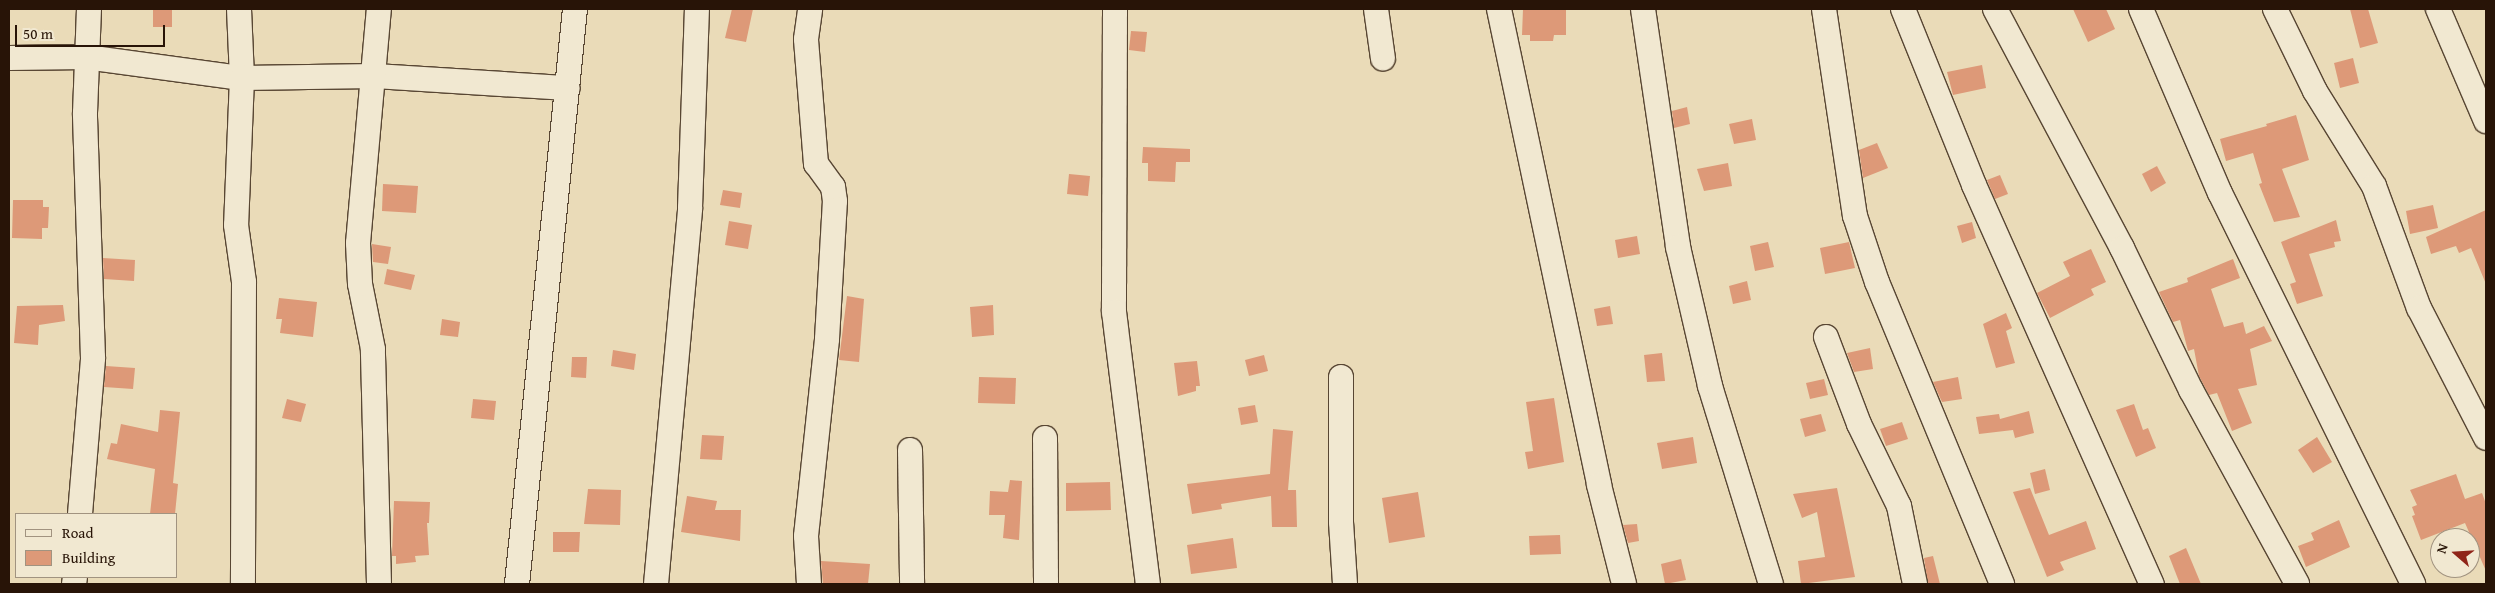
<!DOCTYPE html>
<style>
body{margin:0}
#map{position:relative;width:2495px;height:593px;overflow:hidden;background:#eadbb8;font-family:"Gentium Book Plus",serif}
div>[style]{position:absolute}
.building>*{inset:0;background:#dd9978}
.roads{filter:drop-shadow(1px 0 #584633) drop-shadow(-1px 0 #584633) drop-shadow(0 1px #584633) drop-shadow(0 -1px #584633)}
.minor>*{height:24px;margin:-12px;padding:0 12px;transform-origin:12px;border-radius:12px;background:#f1e8d1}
span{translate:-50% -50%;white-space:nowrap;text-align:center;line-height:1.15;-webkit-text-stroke:4px #f1e8d1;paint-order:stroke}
.frame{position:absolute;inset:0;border:10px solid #281407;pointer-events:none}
.legend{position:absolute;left:15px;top:513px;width:162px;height:65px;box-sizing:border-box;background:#f1e8d1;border:1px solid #a19380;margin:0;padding:6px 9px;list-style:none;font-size:15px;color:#281407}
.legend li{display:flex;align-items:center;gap:10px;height:25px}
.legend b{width:25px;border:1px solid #a19380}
.north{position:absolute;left:2430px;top:528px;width:50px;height:50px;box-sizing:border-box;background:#f1e8d1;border:1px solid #a19380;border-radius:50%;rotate:289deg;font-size:14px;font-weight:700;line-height:20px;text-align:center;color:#281407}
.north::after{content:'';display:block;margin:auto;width:18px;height:22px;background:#8f2418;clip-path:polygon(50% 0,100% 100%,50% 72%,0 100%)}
.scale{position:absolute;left:15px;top:25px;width:150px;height:22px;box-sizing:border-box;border:2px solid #281407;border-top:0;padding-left:6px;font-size:15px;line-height:18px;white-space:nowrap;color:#281407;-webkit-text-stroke:4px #f1e8d1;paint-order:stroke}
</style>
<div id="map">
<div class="building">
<i style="clip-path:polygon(153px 9px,172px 9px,172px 27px,153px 27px)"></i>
<i style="clip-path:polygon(732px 9px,753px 9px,746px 42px,725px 38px)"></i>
<i style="clip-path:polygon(1523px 9px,1566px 9px,1566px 35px,1554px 35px,1553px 41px,1530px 41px,1530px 35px,1522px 35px)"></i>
<i style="clip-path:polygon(2073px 9px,2106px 9px,2115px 29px,2088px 42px)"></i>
<i style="clip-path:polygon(2350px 9px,2368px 9px,2378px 43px,2360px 48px)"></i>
<i style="clip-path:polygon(1131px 31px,1147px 32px,1145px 52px,1129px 50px)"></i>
<i style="clip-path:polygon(2353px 58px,2359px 83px,2340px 88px,2334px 63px)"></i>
<i style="clip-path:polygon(1982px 65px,1986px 88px,1953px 95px,1947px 72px)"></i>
<i style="clip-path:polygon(1687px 107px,1690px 124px,1674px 128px,1672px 111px)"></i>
<i style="clip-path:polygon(2296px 115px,2309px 160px,2282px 169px,2300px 217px,2274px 222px,2259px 184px,2262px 183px,2253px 153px,2226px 161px,2220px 139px,2267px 126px,2266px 124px)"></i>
<i style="clip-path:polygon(1752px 119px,1756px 140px,1734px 144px,1729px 124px)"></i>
<i style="clip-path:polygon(1877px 143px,1888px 168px,1863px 178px,1859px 150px)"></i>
<i style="clip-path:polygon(1143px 147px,1190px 149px,1190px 162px,1176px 162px,1175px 182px,1148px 181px,1148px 163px,1142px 163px)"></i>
<i style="clip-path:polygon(1728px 163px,1732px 186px,1704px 191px,1697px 169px)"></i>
<i style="clip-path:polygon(2157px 166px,2166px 183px,2151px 192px,2142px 174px)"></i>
<i style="clip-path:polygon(1069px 174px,1090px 176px,1088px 196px,1067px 194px)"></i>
<i style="clip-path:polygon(2000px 175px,2008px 194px,1995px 199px,1987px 180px)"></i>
<i style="clip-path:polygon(383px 184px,418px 186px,416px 213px,382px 211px)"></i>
<i style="clip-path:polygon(723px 190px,742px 193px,740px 208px,720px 205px)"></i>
<i style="clip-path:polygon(13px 200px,43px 200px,43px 207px,49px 207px,48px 228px,42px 228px,42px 239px,12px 238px)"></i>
<i style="clip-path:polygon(2433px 205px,2438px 228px,2410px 234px,2406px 211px)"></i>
<i style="clip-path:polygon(2486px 210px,2486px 284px,2471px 248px,2459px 253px,2456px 246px,2431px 254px,2426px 237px)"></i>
<i style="clip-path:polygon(2336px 220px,2341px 241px,2334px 242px,2335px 247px,2309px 254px,2323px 296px,2297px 304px,2290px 284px,2296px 282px,2281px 242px)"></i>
<i style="clip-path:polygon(729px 221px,752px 225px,748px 249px,725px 245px)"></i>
<i style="clip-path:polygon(1972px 222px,1976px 238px,1962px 243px,1957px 226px)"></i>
<i style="clip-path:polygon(1637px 236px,1640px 254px,1618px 258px,1615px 240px)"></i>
<i style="clip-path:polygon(1768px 242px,1774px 267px,1755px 271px,1750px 246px)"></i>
<i style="clip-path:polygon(1849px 242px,1855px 268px,1825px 274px,1820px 248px)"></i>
<i style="clip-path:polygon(372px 244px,391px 247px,388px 264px,373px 262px)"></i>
<i style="clip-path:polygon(2091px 249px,2106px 282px,2091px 289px,2094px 295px,2050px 318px,2037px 293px,2070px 276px,2063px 262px)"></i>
<i style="clip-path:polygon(103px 258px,135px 260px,134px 281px,104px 279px)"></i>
<i style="clip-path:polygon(2233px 259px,2240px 278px,2211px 289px,2224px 327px,2243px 322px,2246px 334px,2264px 326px,2272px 341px,2250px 349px,2257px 385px,2238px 389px,2252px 423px,2232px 431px,2217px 393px,2209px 395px,2199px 376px,2194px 349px,2188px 351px,2180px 320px,2173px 322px,2159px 292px,2188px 282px,2187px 278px)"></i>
<i style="clip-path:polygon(387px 269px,415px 275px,411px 290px,384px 284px)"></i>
<i style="clip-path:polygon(1747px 281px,1751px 300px,1733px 304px,1729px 286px)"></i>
<i style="clip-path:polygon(847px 296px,864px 299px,859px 362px,839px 360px)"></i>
<i style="clip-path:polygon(279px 298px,317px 302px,313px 337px,280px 333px,282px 319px,276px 319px)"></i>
<i style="clip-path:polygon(63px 305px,65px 321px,39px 325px,38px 345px,14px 343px,17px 306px)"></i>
<i style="clip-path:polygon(993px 305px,994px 335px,972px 337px,970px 307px)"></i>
<i style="clip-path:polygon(1610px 306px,1613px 324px,1597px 326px,1594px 309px)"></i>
<i style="clip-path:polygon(2006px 313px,2012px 328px,2006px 331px,2015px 363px,1996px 368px,1983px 324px)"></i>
<i style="clip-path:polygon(442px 319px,460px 322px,458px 337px,440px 335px)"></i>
<i style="clip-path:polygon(1870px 348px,1873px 369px,1854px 372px,1847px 353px)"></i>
<i style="clip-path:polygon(613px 350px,636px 354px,634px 370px,611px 366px)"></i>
<i style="clip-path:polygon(1662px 353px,1665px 381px,1647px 382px,1644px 355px)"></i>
<i style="clip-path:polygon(1264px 355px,1268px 371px,1249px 376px,1245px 360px)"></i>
<i style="clip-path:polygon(572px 357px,587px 357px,586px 378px,571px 377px)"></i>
<i style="clip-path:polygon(1197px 361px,1200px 386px,1196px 386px,1196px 391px,1178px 396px,1174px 363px)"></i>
<i style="clip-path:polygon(106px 366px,135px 368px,133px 389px,104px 387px)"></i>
<i style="clip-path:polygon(979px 377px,1016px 378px,1015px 404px,978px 403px)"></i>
<i style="clip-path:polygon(1958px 377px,1962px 399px,1942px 402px,1933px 382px)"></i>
<i style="clip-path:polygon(1824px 379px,1828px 395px,1810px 399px,1806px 383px)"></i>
<i style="clip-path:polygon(1554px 398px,1564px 462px,1528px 469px,1525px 452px,1533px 451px,1526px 402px)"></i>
<i style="clip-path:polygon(287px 399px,306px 404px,301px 422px,282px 418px)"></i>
<i style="clip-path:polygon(473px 399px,496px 401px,494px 420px,471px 418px)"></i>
<i style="clip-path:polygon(2134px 404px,2143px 430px,2148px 428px,2156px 448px,2136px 457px,2116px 410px)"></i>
<i style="clip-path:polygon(1255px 405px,1258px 422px,1241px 425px,1238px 408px)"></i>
<i style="clip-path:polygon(160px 410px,180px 412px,173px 483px,178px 484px,175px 514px,150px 514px,155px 469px,107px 459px,111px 443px,117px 444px,121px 424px,158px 432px)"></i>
<i style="clip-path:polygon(2029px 411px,2034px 433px,2015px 438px,2013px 430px,1979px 434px,1976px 417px,1999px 414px,2000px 419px)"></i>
<i style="clip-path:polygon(1821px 414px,1826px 431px,1805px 437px,1800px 419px)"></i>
<i style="clip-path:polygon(1902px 422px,1908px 439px,1886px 446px,1880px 429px)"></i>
<i style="clip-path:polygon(1273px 429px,1293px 431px,1288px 490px,1296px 490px,1297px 527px,1272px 527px,1271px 496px,1221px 504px,1222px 509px,1192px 514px,1187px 484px,1270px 474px)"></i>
<i style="clip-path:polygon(702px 435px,724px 436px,722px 460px,700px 459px)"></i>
<i style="clip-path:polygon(1693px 437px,1697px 463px,1662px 469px,1657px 443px)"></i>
<i style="clip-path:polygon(2317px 437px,2332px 462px,2313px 473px,2298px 450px)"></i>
<i style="clip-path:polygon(2045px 469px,2050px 490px,2035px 494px,2030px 473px)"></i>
<i style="clip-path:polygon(2456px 474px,2465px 499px,2482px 493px,2486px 504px,2486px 571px,2465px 523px,2421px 540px,2412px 516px,2415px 515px,2412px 507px,2417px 505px,2410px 490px)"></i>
<i style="clip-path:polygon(1010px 480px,1022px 481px,1019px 540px,1003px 538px,1005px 515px,989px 515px,990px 491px,1008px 492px)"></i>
<i style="clip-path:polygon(1110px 482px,1111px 510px,1066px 511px,1066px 483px)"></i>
<i style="clip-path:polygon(1837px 488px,1855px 577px,1801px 584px,1798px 561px,1825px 557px,1817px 512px,1802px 518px,1793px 494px)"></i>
<i style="clip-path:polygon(2030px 488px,2049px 535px,2086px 521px,2096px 549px,2060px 562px,2064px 570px,2047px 577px,2013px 492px)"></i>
<i style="clip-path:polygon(588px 489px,621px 490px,620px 525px,584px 524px)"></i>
<i style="clip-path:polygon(1418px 492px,1425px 537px,1389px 543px,1382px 498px)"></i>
<i style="clip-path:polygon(687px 496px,717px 501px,715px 510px,741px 510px,740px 541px,681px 532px)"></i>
<i style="clip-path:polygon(394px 501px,430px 502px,429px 523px,427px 523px,429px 555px,415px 556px,416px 562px,396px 564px,396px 556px,392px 556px)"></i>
<i style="clip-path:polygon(2339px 520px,2350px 547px,2306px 567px,2298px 546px,2314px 540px,2311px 533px)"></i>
<i style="clip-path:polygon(1637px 524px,1639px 541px,1628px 543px,1623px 525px)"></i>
<i style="clip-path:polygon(553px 532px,580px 532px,579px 552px,553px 552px)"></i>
<i style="clip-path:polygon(1560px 535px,1561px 554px,1530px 555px,1529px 536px)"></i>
<i style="clip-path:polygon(1233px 538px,1237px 568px,1191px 574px,1187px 545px)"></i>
<i style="clip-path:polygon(2186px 548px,2201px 584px,2180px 584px,2169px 556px)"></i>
<i style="clip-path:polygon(1933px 556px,1940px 584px,1928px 584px,1924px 558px)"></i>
<i style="clip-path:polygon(1681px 559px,1686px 580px,1665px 584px,1661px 564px)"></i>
<i style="clip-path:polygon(821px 561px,870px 564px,868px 584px,823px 584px)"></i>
</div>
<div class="roads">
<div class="minor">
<i style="left:239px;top:9px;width:69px;rotate:87.5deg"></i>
<i style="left:242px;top:78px;width:147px;rotate:92.3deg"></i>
<i style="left:236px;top:225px;width:58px;rotate:82deg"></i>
<i style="left:244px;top:282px;width:302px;rotate:90.2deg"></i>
<i style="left:1115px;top:9px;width:303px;rotate:90.2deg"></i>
<i style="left:1114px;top:312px;width:274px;rotate:82.9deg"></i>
<i style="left:1376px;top:9px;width:50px;rotate:82deg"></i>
<i style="left:1499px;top:9px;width:486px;rotate:78.1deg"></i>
<i style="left:1599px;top:485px;width:102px;rotate:75.8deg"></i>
<i style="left:1643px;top:9px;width:241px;rotate:81.6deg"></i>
<i style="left:1678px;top:247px;width:143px;rotate:77deg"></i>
<i style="left:1710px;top:386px;width:207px;rotate:72.9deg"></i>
<i style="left:1824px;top:9px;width:209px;rotate:81.5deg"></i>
<i style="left:1855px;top:216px;width:70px;rotate:71.6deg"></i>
<i style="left:1877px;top:282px;width:327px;rotate:67.5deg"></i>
<i style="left:1903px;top:9px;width:190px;rotate:68deg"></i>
<i style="left:1974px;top:185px;width:437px;rotate:66deg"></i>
<i style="left:1995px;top:9px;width:271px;rotate:62deg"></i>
<i style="left:2122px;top:248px;width:158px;rotate:64.1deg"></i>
<i style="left:2191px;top:390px;width:221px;rotate:61.3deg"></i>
<i style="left:2141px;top:9px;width:200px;rotate:66.8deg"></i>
<i style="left:2220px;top:193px;width:436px;rotate:63.7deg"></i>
<i style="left:2275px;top:9px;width:91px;rotate:64deg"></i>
<i style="left:2315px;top:91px;width:112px;rotate:58.2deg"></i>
<i style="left:2374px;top:186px;width:130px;rotate:69.8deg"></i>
<i style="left:2419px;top:308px;width:146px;rotate:62.7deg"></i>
<i style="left:2438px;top:9px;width:122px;rotate:66.8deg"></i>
<i style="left:9px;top:58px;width:77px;rotate:-0.7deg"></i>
<i style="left:86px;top:57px;width:157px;rotate:7.7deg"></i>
<i style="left:242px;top:78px;width:133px;rotate:-0.9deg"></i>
<i style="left:375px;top:76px;width:193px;rotate:3.6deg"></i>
<i style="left:1826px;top:337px;width:93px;rotate:69.2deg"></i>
<i style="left:1859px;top:424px;width:91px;rotate:64deg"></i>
<i style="left:1899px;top:506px;width:80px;rotate:78.4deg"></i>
<i style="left:1341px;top:377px;width:145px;rotate:90deg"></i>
<i style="left:1341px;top:522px;width:62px;rotate:86.3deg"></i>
<i style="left:1045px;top:438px;width:146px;rotate:89.6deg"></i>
<i style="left:910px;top:450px;width:134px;rotate:89.1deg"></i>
<i style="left:80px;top:514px;width:157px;rotate:-85.2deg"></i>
<i style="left:93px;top:358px;width:245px;rotate:-91.9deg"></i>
<i style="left:85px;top:113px;width:104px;rotate:-87.8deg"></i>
<i style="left:74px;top:584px;width:7px;rotate:-82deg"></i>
<i style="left:379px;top:584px;width:235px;rotate:-91.5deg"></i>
<i style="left:373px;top:349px;width:66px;rotate:-101.3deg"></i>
<i style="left:360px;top:284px;width:41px;rotate:-92.8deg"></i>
<i style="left:358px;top:243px;width:235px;rotate:-84.9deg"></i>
<i style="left:517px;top:584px;width:578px;rotate:-84.24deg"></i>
<i style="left:656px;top:584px;width:378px;rotate:-84.8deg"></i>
<i style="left:690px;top:208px;width:199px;rotate:-88deg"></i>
<i style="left:809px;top:584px;width:48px;rotate:-93.6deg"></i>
<i style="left:806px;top:536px;width:198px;rotate:-83.9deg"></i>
<i style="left:827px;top:339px;width:138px;rotate:-86.7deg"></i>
<i style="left:835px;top:201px;width:14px;rotate:-98deg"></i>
<i style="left:833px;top:187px;width:29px;rotate:-126deg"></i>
<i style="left:816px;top:164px;width:125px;rotate:-94.6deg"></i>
<i style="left:806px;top:39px;width:30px;rotate:-82deg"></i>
</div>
</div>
<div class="frame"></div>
<ul class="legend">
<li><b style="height:6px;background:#f1e8d1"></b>Road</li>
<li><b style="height:14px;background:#dd9978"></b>Building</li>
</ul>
<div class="north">N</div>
<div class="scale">50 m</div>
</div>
